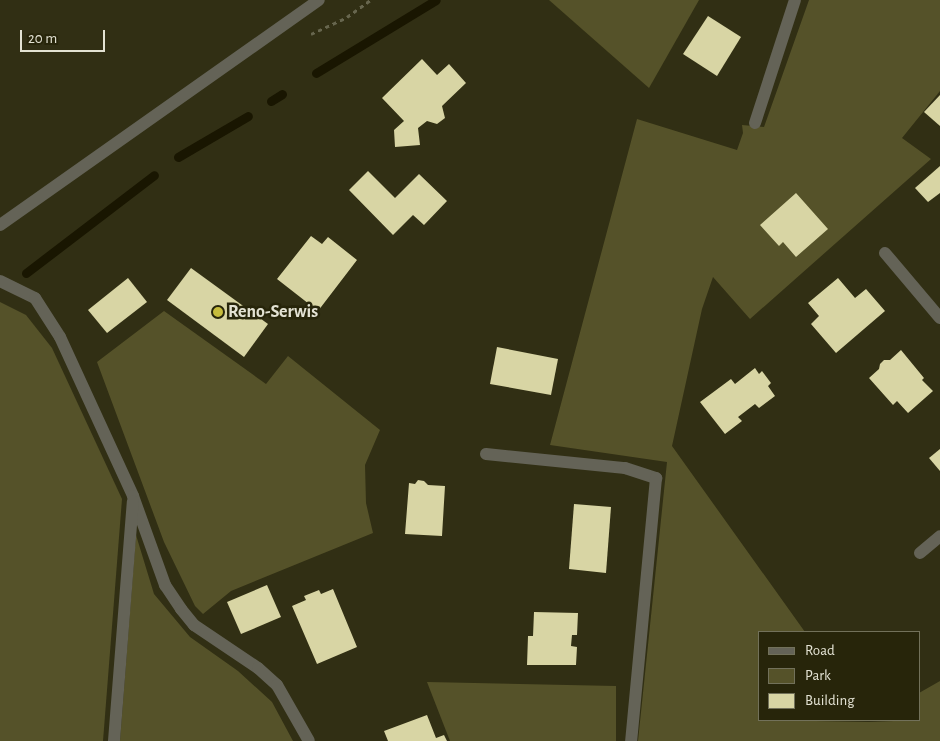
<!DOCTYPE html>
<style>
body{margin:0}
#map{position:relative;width:940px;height:741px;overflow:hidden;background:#312f14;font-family:"Alegreya Sans",sans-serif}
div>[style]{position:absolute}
.green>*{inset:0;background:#555229}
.stream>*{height:9px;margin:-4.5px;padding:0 4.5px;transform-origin:4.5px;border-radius:4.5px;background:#191601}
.building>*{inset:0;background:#d8d5a4}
.path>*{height:3px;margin-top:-1.5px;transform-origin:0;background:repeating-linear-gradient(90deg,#67664e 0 4px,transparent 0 8px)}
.service>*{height:12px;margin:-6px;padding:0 6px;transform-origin:6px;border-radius:6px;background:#646357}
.minor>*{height:12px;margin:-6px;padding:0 6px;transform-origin:6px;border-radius:6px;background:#646357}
.dots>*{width:14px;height:14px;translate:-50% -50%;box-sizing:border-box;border:2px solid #27250a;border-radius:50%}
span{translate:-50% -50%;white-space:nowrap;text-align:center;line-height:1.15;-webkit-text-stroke:5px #27250a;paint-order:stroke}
.poi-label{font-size:18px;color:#e3e2d3;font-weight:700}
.left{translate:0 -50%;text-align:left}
.legend{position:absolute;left:758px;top:631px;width:162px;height:90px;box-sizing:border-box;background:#27250a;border:1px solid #72715a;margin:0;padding:6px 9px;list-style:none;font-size:15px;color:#e3e2d3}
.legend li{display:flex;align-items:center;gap:10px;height:25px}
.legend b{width:25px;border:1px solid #72715a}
.scale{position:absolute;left:20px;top:30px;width:85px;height:22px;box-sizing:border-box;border:2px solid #e3e2d3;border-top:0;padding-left:6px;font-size:15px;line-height:18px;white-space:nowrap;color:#e3e2d3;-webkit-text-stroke:4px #27250a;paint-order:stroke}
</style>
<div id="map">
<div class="green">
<i style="clip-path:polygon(549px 0,699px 0,649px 88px)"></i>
<i style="clip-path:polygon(809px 0,940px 0,940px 91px,902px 138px,931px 159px,750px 319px,713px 277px,702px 309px,672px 446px,805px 632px,759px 632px,759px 720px,869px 722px,919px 720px,919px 693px,940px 681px,940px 741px,638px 741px,667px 462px,550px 445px,637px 119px,737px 150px,743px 133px,742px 125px,764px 127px)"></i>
<i style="clip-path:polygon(0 302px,26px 315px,52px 348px,122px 499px,103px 741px,0 741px)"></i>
<i style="clip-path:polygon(164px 311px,266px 384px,288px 356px,380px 430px,365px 465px,366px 503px,373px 533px,231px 591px,203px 614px,195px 606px,164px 542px,97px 362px)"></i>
<i style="clip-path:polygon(136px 535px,154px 594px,190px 637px,238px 671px,272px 702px,293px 741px,120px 741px)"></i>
<i style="clip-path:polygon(427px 682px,616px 686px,616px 741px,450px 741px)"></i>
</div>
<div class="stream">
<i style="left:316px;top:73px;width:140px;rotate:-31.3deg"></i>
<i style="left:271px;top:101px;width:13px;rotate:-32deg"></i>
<i style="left:178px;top:157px;width:81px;rotate:-30.4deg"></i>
<i style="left:26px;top:273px;width:161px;rotate:-37.4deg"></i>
</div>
<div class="building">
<i style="clip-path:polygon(708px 16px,741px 37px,717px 76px,683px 54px)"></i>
<i style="clip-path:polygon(422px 59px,437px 75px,449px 64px,466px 83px,442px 106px,445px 118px,437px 124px,427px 121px,418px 128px,420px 145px,395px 147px,394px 130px,404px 121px,382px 98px)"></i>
<i style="clip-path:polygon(940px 95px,940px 126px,924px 112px)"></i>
<i style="clip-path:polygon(940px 166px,940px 193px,928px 202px,915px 188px)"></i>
<i style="clip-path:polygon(368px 171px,395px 198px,419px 174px,447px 201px,424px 225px,413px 215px,393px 235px,349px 190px)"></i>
<i style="clip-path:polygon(796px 193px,828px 229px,796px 257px,783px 242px,779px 246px,760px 225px)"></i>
<i style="clip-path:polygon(311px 236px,322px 244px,328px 237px,357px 260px,318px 311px,277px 279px)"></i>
<i style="clip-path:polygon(191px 268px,268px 324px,244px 357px,167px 300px)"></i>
<i style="clip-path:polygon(128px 278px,147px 302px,107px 333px,88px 310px)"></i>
<i style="clip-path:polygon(838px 278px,855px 298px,866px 289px,885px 311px,836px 353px,811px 324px,819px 316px,808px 303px)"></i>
<i style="clip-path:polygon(497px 347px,558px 359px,551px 395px,490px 384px)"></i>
<i style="clip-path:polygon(901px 350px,924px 378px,922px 380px,933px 391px,908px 413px,897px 401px,893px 405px,869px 378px,879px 369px,880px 364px,884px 360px,890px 360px)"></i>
<i style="clip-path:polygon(755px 368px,759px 374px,762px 371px,771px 383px,768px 386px,775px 396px,759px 408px,755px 404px,738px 417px,742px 421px,725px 434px,700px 402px,731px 379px,735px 384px)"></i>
<i style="clip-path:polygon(940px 449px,940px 471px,929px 458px)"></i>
<i style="clip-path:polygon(418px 480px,424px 481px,428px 485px,445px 486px,442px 536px,405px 534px,409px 483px,415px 484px)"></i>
<i style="clip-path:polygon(574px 504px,611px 507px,606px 573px,569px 569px)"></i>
<i style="clip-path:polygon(267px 585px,281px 617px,241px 634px,227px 602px)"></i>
<i style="clip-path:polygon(333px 589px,357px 647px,317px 664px,292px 606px,306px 600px,304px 596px,319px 590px,321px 594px)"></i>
<i style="clip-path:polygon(534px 612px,578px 613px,577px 635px,572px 635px,571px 646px,577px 647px,576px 665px,527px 665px,528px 636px,533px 636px)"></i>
<i style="clip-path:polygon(427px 715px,436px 738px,444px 735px,447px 741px,388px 741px,384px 731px)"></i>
</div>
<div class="path">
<i style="left:311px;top:34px;width:40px;rotate:-25deg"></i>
<i style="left:347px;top:17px;width:29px;rotate:-36deg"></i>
</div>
<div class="service">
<i style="left:755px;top:123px;width:129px;rotate:-72deg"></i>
<i style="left:885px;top:253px;width:85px;rotate:49.8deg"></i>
<i style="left:0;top:281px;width:39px;rotate:26deg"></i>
<i style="left:35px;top:298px;width:46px;rotate:57.3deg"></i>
<i style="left:60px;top:337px;width:175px;rotate:65.3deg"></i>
<i style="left:133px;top:496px;width:95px;rotate:70.2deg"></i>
<i style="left:165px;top:585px;width:29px;rotate:56deg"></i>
<i style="left:181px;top:609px;width:21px;rotate:51deg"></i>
<i style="left:194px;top:625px;width:77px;rotate:33.9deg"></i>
<i style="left:258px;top:668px;width:25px;rotate:42deg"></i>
<i style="left:277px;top:685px;width:64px;rotate:60.3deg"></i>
<i style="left:486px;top:454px;width:140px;rotate:5.8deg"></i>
<i style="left:625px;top:468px;width:33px;rotate:18deg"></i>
<i style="left:656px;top:478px;width:264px;rotate:95.4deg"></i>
<i style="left:920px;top:553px;width:26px;rotate:-40deg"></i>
<i style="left:114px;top:741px;width:240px;rotate:-85.5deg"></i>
</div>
<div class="minor">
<i style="left:0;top:225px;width:390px;rotate:-35.2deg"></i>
</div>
<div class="dots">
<i style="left:218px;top:312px;background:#c6bc3c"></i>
</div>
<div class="poi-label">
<span class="left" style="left:228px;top:312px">Reno-Serwis</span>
</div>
<ul class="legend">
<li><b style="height:6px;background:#646357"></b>Road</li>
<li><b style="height:14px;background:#555229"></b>Park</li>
<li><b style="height:14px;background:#d8d5a4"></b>Building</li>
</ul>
<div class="scale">20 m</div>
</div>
